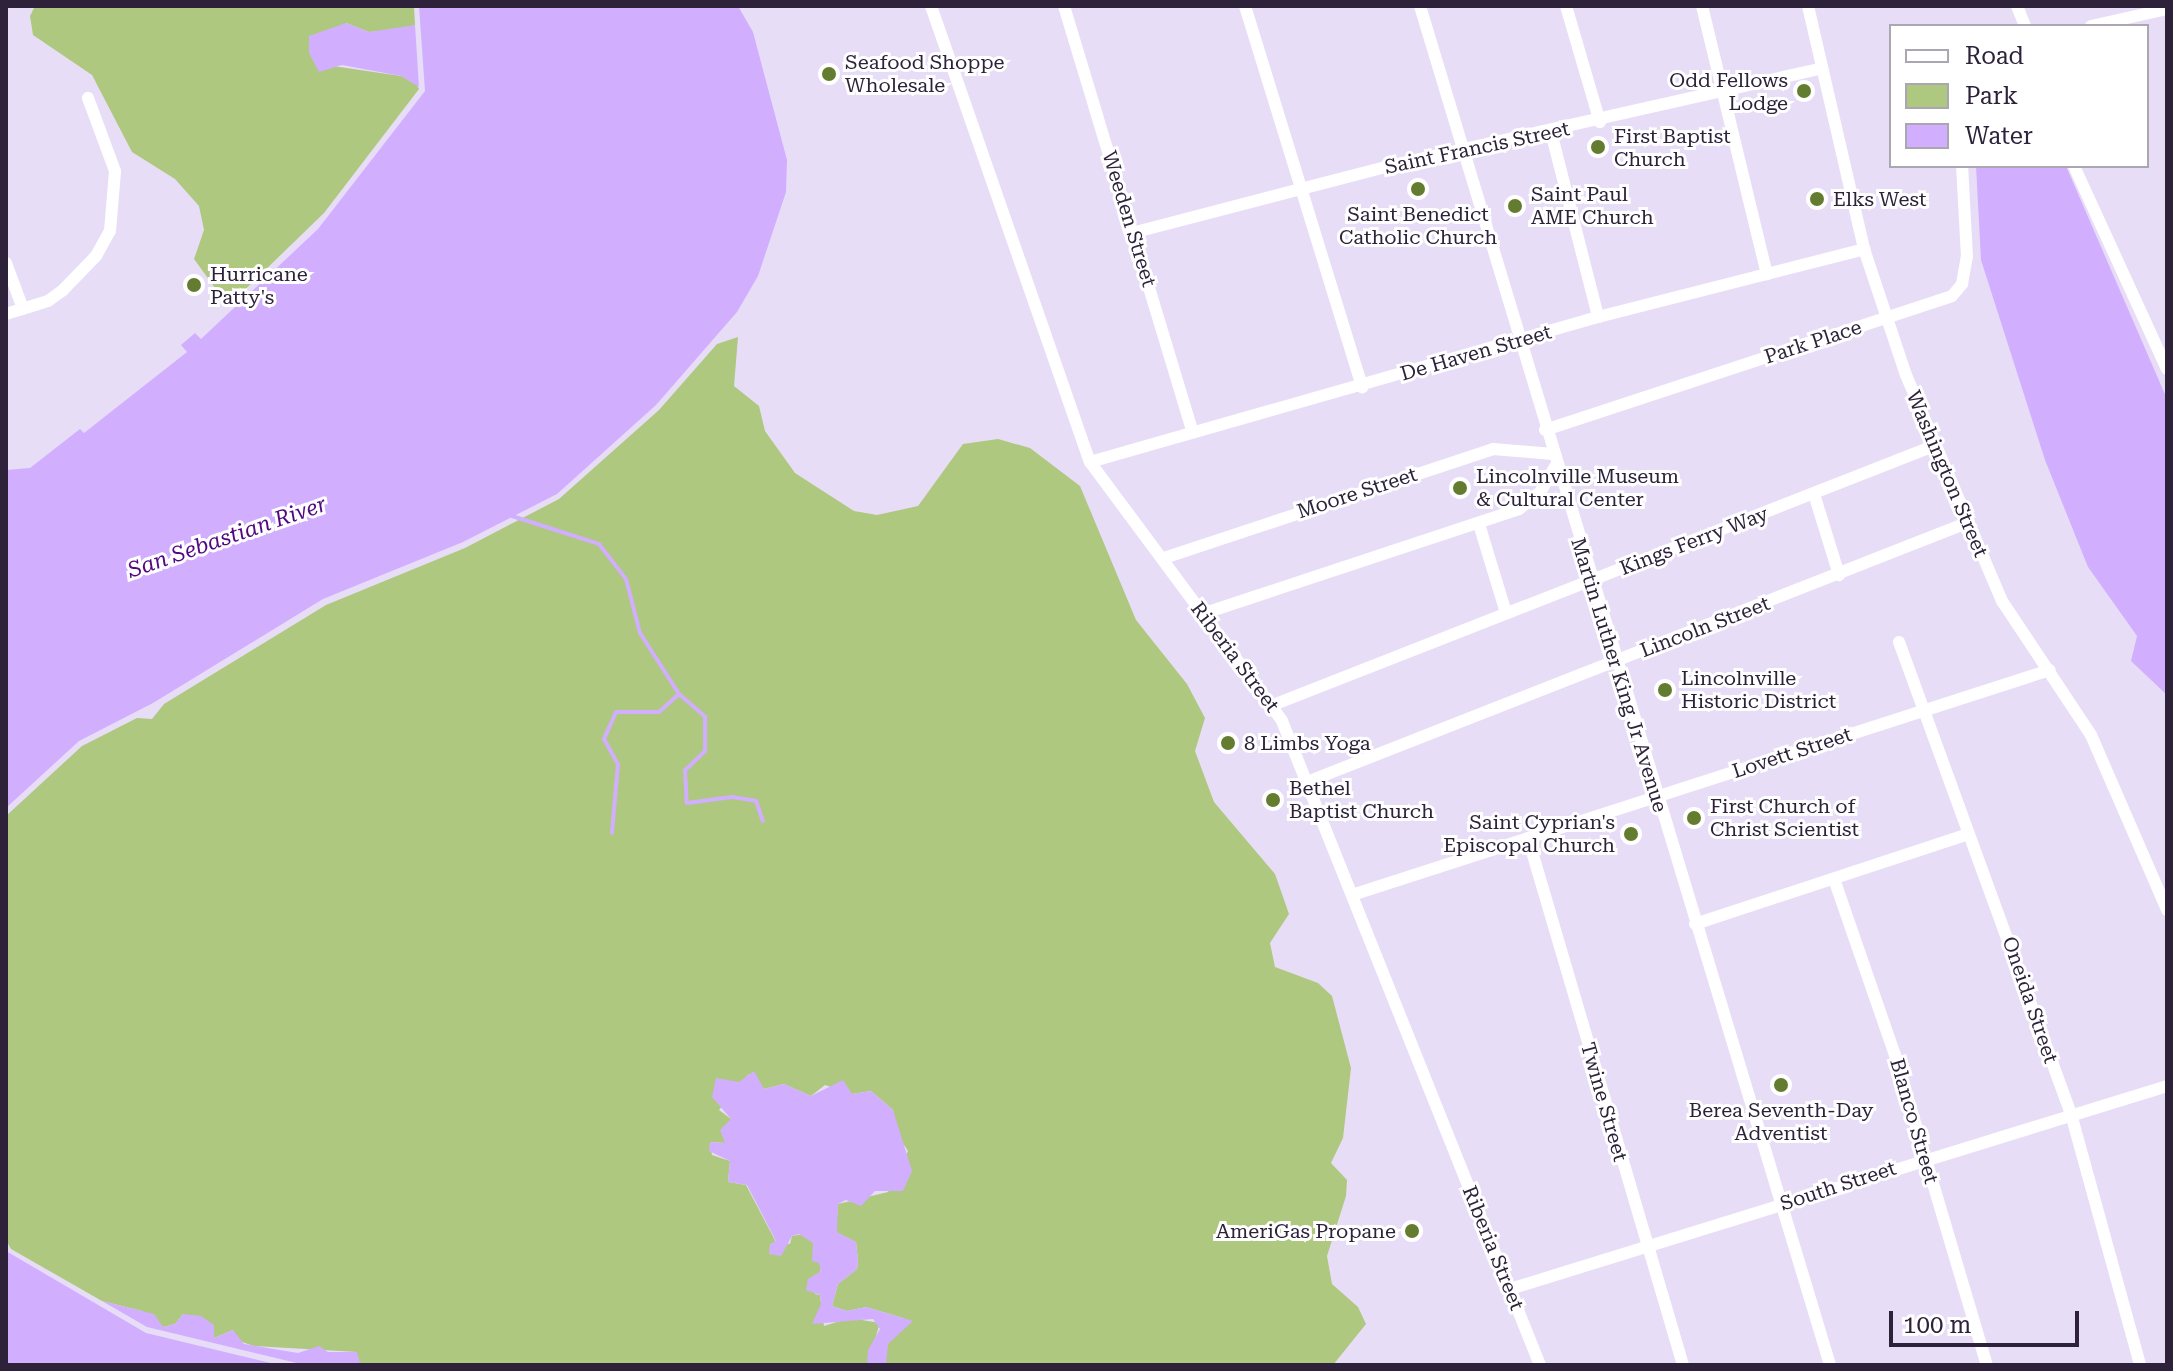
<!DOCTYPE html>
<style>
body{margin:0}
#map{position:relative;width:2173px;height:1371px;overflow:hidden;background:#e8ddf7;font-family:"Roboto Serif",serif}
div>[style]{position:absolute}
.green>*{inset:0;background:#aec87f}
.water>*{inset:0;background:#d2aefe}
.stream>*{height:4px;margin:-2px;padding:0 2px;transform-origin:2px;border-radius:2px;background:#d2aefe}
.minor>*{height:12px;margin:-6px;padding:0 6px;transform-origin:6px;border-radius:6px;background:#fff}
.dots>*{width:22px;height:22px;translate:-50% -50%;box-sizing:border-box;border:4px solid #fff;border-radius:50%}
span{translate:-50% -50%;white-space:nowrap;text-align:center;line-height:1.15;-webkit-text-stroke:6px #fff;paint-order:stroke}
.poi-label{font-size:20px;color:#2d223a}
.left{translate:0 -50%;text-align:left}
.right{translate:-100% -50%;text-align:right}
.street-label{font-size:20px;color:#2d223a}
.water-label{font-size:22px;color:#510882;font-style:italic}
.frame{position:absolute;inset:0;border:8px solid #2d223a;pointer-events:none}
.legend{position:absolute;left:1889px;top:24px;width:260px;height:144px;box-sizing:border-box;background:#fff;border:2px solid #aba7b0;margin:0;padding:10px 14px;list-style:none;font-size:24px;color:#2d223a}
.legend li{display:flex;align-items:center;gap:16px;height:40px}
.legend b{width:40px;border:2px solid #aba7b0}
.scale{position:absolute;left:1889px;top:1311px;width:190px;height:36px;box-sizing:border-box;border:4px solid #2d223a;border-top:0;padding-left:10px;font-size:24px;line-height:28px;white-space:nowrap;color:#2d223a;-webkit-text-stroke:6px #fff;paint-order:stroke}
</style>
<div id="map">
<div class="green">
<i style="clip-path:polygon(35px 6px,414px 6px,415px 25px,405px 29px,369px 32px,346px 23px,326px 65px,401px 76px,414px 80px,419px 89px,324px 213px,228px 306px,194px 259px,204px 230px,199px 206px,175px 179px,132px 152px,92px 75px,33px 35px,30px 16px)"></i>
<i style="clip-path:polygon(738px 337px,734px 386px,759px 406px,765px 431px,795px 473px,854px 511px,877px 515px,918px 506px,963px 444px,998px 439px,1030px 448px,1080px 486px,1136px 620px,1187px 684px,1205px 718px,1195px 751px,1214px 802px,1275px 874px,1289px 914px,1270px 943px,1275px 967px,1318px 983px,1332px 996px,1351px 1068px,1343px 1138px,1331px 1163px,1347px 1180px,1346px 1196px,1327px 1256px,1332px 1284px,1358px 1307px,1366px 1324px,1333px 1365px,886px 1365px,883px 1353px,903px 1318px,866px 1307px,847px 1311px,832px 1306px,838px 1284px,857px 1269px,858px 1261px,856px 1242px,836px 1232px,838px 1204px,888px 1192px,908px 1151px,897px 1134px,893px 1110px,871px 1091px,852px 1094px,825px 1085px,811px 1096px,784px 1084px,764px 1089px,749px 1074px,719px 1110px,731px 1119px,725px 1143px,710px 1142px,712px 1155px,730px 1161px,728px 1182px,746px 1185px,776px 1242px,790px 1244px,792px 1236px,804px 1234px,813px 1243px,821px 1268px,815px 1294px,820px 1295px,824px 1326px,850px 1318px,880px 1323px,867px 1365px,357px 1365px,357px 1352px,254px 1346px,239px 1341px,233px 1330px,214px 1338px,183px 1314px,175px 1324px,163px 1327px,142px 1311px,102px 1301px,11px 1249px,6px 1240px,6px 816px,82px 746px,137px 718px,152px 719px,164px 704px,326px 605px,465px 548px,559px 499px,659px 410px,717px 344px)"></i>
</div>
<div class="water">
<i style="clip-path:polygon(419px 6px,738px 6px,753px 32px,787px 160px,786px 192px,758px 276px,737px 312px,656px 405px,557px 494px,463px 542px,323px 599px,153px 703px,79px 741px,6px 808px,6px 470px,30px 468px,80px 429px,84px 433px,187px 352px,181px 345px,195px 333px,201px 339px,318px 229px,425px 91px)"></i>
<i style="clip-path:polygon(346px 23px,369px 32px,415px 25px,419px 87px,401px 76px,342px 65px,319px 72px,309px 53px,309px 36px)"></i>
<i style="clip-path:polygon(1976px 166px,2066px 166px,2167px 399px,2167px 695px,2131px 661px,2137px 636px,2088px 567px,2045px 460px,1981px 260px)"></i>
<i style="clip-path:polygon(754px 1071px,764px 1089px,784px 1084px,811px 1096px,843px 1080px,852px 1094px,871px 1091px,893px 1110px,912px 1171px,903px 1191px,875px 1191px,861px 1206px,846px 1200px,838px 1204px,837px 1232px,856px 1242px,858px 1261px,857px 1269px,838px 1284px,832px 1306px,847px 1311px,866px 1307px,913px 1321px,888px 1344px,886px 1365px,867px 1365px,868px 1350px,880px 1329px,873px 1319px,812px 1324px,821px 1304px,820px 1295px,806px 1290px,808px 1279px,821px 1271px,819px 1263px,812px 1261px,813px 1243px,799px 1234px,792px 1236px,781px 1256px,769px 1254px,770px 1244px,776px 1241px,747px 1185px,728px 1182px,730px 1161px,709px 1151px,710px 1142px,725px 1143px,720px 1130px,731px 1119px,712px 1097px,716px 1078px,739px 1082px)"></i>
<i style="clip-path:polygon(6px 1251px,146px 1333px,279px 1365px,6px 1365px)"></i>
<i style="clip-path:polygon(102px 1301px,154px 1314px,163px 1327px,175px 1324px,183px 1314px,201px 1316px,214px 1325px,214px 1338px,233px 1330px,244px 1344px,298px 1353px,319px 1346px,328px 1352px,357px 1352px,360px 1363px,305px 1365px,147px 1327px)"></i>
</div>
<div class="stream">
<i style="left:512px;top:516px;width:91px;rotate:17.8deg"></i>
<i style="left:599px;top:544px;width:44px;rotate:52.4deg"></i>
<i style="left:626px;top:579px;width:56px;rotate:75.5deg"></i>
<i style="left:640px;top:633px;width:72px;rotate:57.4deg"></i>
<i style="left:679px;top:694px;width:27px;rotate:138deg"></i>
<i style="left:659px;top:712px;width:43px;rotate:180deg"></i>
<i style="left:616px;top:712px;width:30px;rotate:114deg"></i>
<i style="left:604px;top:739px;width:29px;rotate:61deg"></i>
<i style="left:618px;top:764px;width:69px;rotate:95deg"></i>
<i style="left:679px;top:694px;width:35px;rotate:41deg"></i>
<i style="left:705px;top:717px;width:34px;rotate:90deg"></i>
<i style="left:705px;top:751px;width:28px;rotate:136deg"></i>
<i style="left:685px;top:770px;width:33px;rotate:87deg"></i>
<i style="left:687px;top:803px;width:45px;rotate:-7.6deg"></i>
<i style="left:732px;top:797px;width:24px;rotate:9deg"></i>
<i style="left:756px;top:801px;width:21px;rotate:71deg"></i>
</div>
<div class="minor">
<i style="left:931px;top:6px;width:483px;rotate:70.8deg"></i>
<i style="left:1090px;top:462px;width:322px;rotate:53.4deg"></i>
<i style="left:1282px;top:721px;width:694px;rotate:68.17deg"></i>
<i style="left:1064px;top:6px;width:445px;rotate:73.2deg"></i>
<i style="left:1245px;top:6px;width:399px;rotate:72.9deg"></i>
<i style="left:1420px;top:6px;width:1420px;rotate:73.21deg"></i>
<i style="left:1566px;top:6px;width:121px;rotate:73.7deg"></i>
<i style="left:1702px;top:6px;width:276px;rotate:76.4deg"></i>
<i style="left:1808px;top:6px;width:249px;rotate:77deg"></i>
<i style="left:1864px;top:249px;width:133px;rotate:71.6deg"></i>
<i style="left:1906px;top:375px;width:246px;rotate:67deg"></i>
<i style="left:2002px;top:601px;width:161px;rotate:56.4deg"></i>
<i style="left:2091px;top:735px;width:191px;rotate:66.5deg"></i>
<i style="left:2017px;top:6px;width:22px;rotate:68deg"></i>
<i style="left:2091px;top:26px;width:78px;rotate:-12.6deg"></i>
<i style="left:1551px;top:132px;width:191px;rotate:75.7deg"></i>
<i style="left:2074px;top:166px;width:223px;rotate:65.4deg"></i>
<i style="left:1132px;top:233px;width:270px;rotate:-14.6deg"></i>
<i style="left:1393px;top:165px;width:440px;rotate:-12.7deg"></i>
<i style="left:6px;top:263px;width:49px;rotate:69.7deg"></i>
<i style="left:6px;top:314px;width:44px;rotate:-17.2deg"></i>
<i style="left:48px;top:301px;width:19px;rotate:-36deg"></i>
<i style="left:63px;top:290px;width:47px;rotate:-45.9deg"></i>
<i style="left:96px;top:256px;width:29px;rotate:-61deg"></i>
<i style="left:110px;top:231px;width:60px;rotate:-85.2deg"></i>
<i style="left:115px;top:171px;width:78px;rotate:-110.3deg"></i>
<i style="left:1545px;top:430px;width:428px;rotate:-18.2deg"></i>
<i style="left:1952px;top:296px;width:16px;rotate:-50deg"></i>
<i style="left:1962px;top:284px;width:27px;rotate:-80deg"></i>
<i style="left:1967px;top:257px;width:91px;rotate:-93.1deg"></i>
<i style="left:1090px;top:462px;width:528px;rotate:-15.93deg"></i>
<i style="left:1598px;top:317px;width:275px;rotate:-14.3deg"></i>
<i style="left:1814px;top:494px;width:85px;rotate:72.8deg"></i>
<i style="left:1479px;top:524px;width:93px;rotate:73.1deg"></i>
<i style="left:1164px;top:558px;width:347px;rotate:-18.3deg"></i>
<i style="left:1493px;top:449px;width:60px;rotate:4.8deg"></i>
<i style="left:1202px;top:614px;width:334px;rotate:-18.3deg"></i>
<i style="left:1519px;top:509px;width:28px;rotate:-39deg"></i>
<i style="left:1541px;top:491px;width:30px;rotate:-60deg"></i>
<i style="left:1899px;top:642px;width:502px;rotate:69.98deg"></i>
<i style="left:2071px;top:1114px;width:260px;rotate:74.6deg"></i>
<i style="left:1273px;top:705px;width:712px;rotate:-21.41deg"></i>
<i style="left:1307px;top:782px;width:711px;rotate:-21.44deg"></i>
<i style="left:1528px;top:838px;width:549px;rotate:73.61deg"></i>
<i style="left:1834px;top:879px;width:186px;rotate:70.9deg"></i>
<i style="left:1895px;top:1055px;width:323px;rotate:73.5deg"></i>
<i style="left:1352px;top:895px;width:733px;rotate:-17.87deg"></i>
<i style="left:1695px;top:924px;width:288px;rotate:-18.2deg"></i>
<i style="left:1510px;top:1289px;width:688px;rotate:-17.17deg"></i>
</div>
<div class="dots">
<i style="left:829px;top:74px;background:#647c2f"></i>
<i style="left:1804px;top:91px;background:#647c2f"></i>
<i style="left:1598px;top:147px;background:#647c2f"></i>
<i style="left:1418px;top:189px;background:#647c2f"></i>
<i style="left:1817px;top:199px;background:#647c2f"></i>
<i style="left:1515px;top:206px;background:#647c2f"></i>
<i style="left:194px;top:285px;background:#647c2f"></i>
<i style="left:1460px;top:488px;background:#647c2f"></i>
<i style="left:1665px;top:690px;background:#647c2f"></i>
<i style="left:1228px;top:743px;background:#647c2f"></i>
<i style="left:1273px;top:800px;background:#647c2f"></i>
<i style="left:1694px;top:818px;background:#647c2f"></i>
<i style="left:1631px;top:834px;background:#647c2f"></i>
<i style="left:1781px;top:1085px;background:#647c2f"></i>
<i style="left:1412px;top:1231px;background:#647c2f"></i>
</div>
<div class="poi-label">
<span class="left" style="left:845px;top:74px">Seafood Shoppe<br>Wholesale</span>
<span class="right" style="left:1788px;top:92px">Odd Fellows<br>Lodge</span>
<span class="left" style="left:1614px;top:148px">First Baptist<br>Church</span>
<span class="left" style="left:1531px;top:206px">Saint Paul<br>AME Church</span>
<span class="left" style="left:1833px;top:199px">Elks West</span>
<span style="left:1418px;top:226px">Saint Benedict<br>Catholic Church</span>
<span class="left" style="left:210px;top:286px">Hurricane<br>Patty's</span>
<span class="left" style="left:1476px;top:488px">Lincolnville Museum<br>&amp; Cultural Center</span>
<span class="left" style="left:1681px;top:690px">Lincolnville<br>Historic District</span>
<span class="left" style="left:1244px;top:743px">8 Limbs Yoga</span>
<span class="left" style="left:1289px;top:800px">Bethel<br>Baptist Church</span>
<span class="left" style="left:1710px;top:818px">First Church of<br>Christ Scientist</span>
<span class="right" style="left:1615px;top:834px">Saint Cyprian's<br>Episcopal Church</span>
<span style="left:1781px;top:1122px">Berea Seventh-Day<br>Adventist</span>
<span class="right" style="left:1396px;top:1231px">AmeriGas Propane</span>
</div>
<div class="street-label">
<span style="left:1477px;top:148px;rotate:-12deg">Saint Francis Street</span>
<span style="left:1129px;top:219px;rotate:73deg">Weeden Street</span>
<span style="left:1813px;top:342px;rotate:-18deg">Park Place</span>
<span style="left:1476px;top:353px;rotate:-16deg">De Haven Street</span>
<span style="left:1947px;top:474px;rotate:67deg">Washington Street</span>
<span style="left:1357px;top:493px;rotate:-18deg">Moore Street</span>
<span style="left:1694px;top:541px;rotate:-21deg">Kings Ferry Way</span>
<span style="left:1705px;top:627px;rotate:-21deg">Lincoln Street</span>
<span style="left:1235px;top:657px;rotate:53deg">Riberia Street</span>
<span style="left:1619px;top:675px;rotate:73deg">Martin Luther King Jr Avenue</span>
<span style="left:1792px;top:753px;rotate:-18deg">Lovett Street</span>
<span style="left:2030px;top:1000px;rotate:71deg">Oneida Street</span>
<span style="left:1604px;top:1102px;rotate:74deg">Twine Street</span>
<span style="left:1914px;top:1121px;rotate:74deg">Blanco Street</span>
<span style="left:1838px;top:1186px;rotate:-18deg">South Street</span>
<span style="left:1493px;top:1248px;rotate:68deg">Riberia Street</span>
</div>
<div class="water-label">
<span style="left:227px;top:537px;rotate:-19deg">San Sebastian River</span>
</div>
<div class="frame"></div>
<ul class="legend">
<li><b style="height:10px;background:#fff"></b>Road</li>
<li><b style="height:22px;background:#aec87f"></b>Park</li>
<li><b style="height:22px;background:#d2aefe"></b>Water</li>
</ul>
<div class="scale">100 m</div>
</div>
